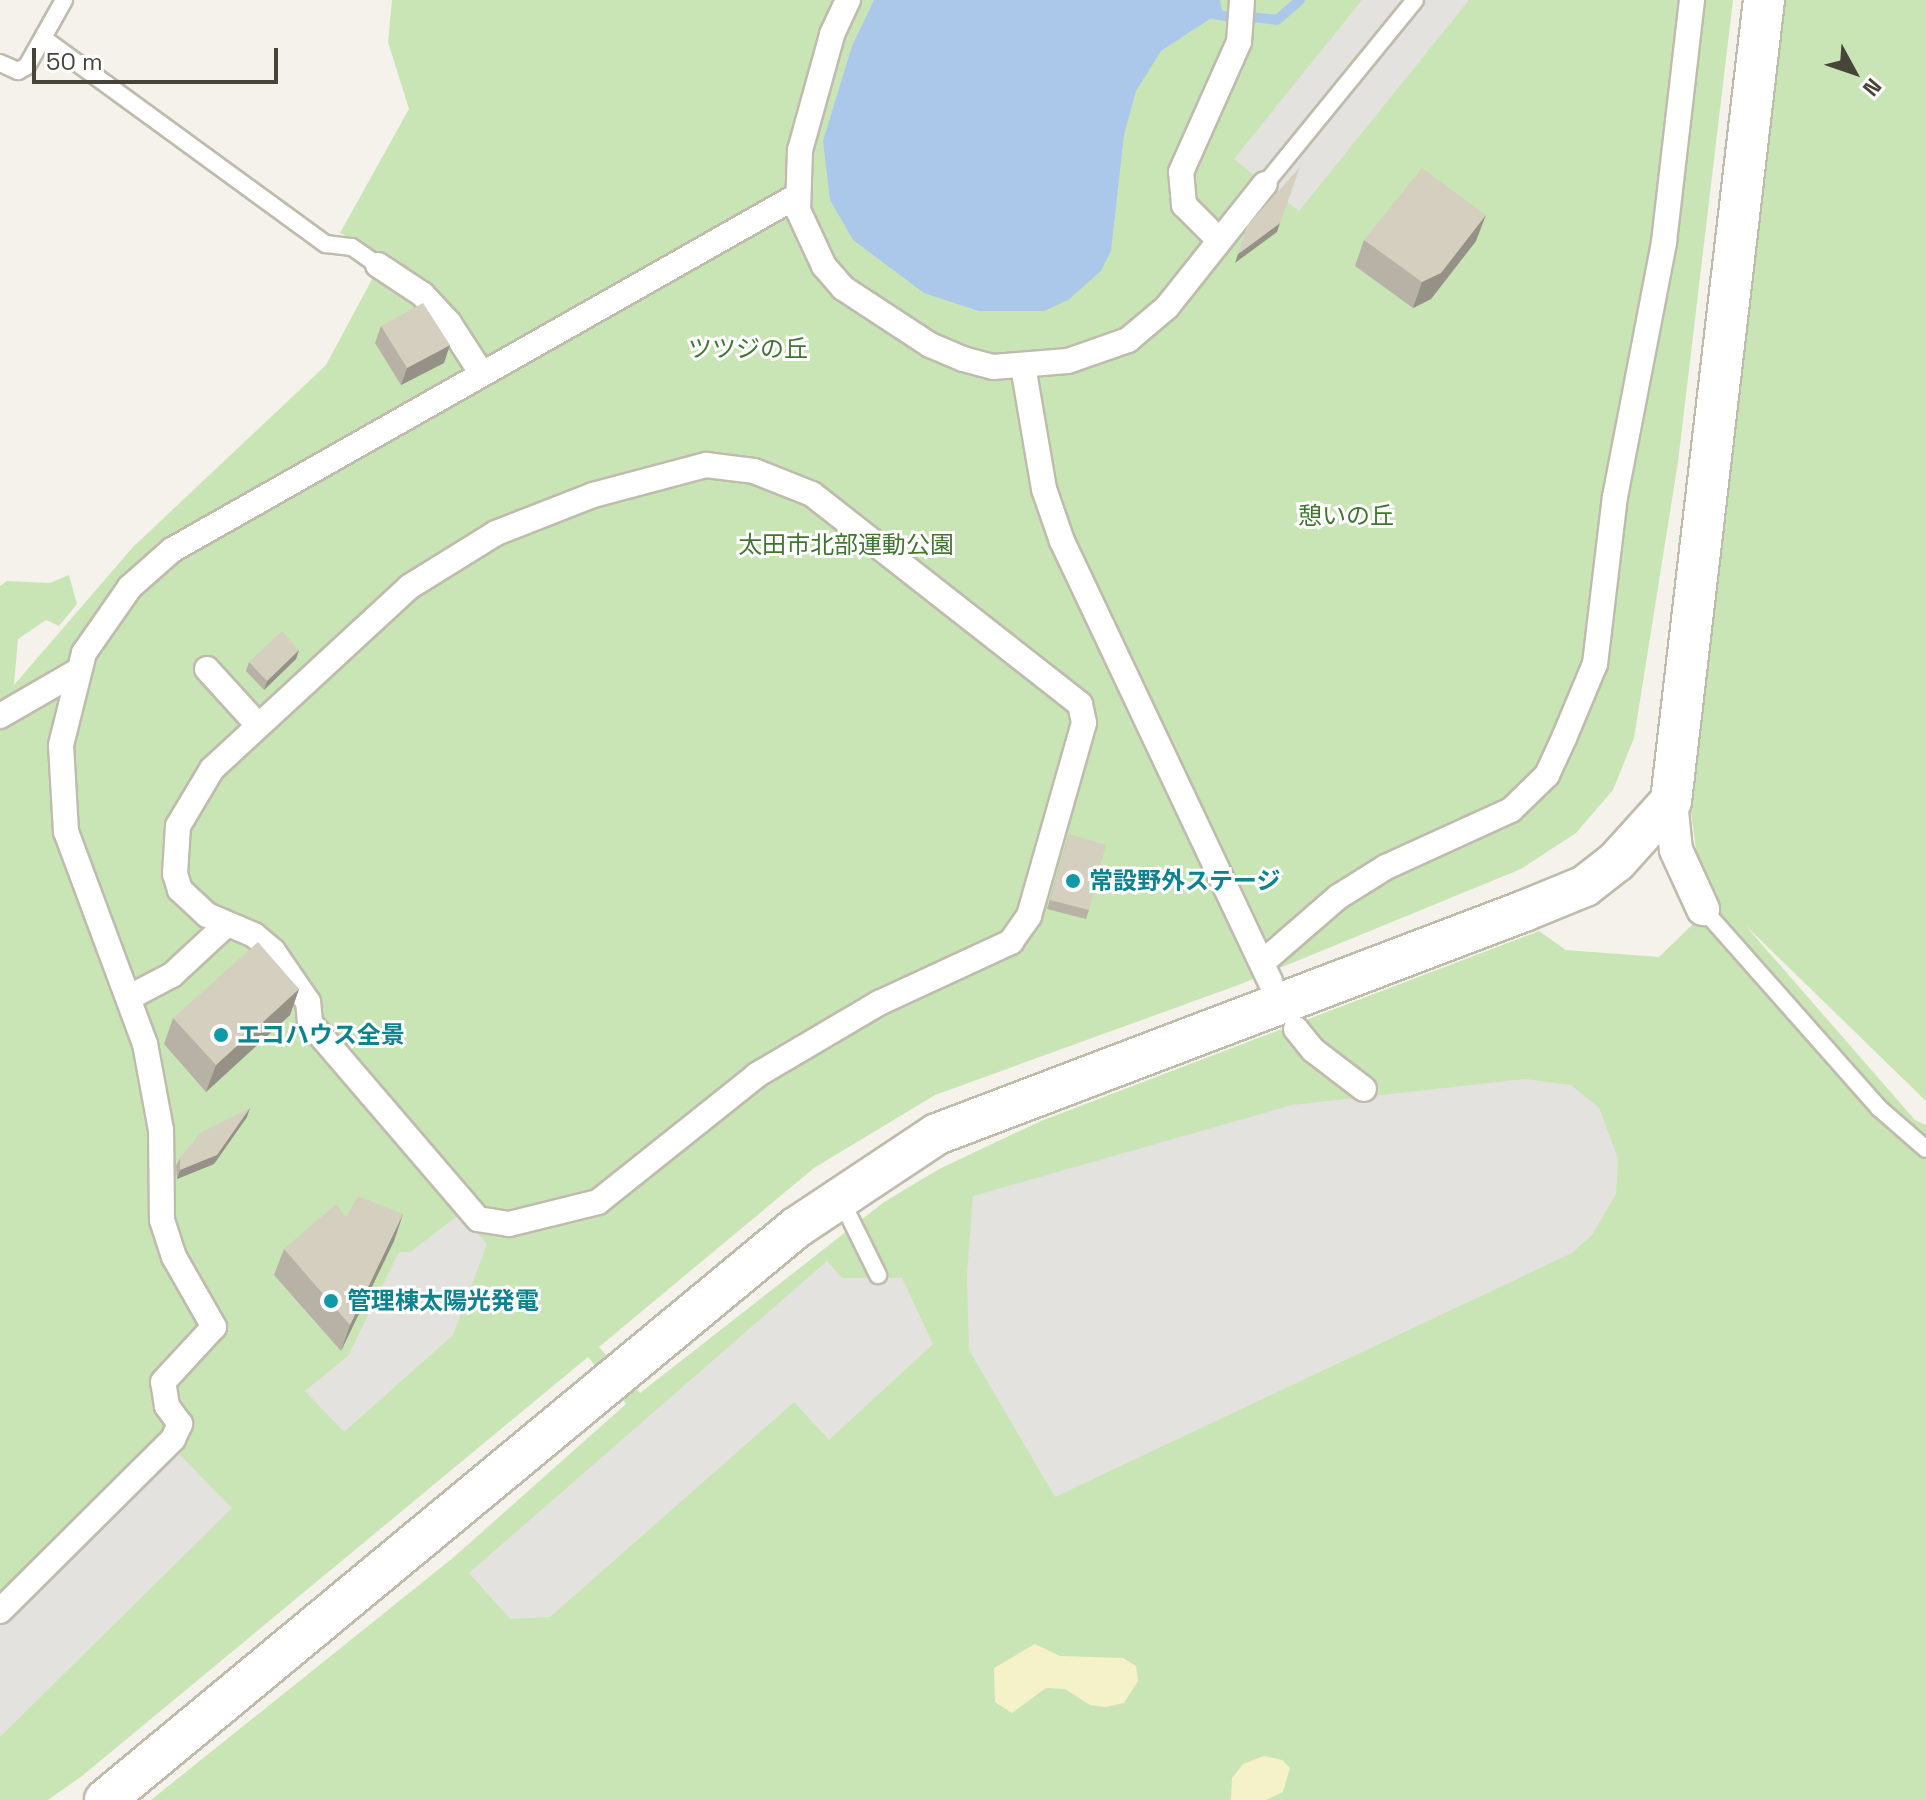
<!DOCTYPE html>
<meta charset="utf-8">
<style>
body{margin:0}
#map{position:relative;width:1926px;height:1800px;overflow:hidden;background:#f4f2ea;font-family:"Space Grotesk","Noto Sans JP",sans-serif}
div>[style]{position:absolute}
.green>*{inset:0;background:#c9e5b6}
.sand>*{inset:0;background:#f5f1c9}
.parking>*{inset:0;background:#e3e2de}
.water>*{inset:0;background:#abc8eb}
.stream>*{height:10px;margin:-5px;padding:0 5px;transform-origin:5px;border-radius:5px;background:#abc8eb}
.roads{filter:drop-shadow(2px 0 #bfbbad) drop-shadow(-2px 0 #bfbbad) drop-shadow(0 2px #bfbbad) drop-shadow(0 -2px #bfbbad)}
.service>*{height:16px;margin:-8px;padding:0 8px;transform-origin:8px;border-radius:8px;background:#fff}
.pedestrian>*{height:24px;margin:-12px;padding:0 12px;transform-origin:12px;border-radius:12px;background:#fff}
.minor>*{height:32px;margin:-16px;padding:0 16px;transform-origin:16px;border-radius:16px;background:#fff}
.tertiary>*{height:40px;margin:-20px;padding:0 20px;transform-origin:20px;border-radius:20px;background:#fff}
.wall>*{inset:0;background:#b7b2a5}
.shaded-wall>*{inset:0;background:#959186}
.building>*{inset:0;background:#d5cfc0}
.dots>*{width:22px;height:22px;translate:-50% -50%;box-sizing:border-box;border:4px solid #fff;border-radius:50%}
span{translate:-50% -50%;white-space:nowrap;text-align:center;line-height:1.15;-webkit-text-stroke:6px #fff;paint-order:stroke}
.park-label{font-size:24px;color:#407530}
.culture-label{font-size:24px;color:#0d838f;font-weight:700}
.left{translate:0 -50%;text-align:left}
.north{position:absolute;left:1814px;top:32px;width:80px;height:80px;-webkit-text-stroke:6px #fff;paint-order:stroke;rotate:130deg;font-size:22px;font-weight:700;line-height:32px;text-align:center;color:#474439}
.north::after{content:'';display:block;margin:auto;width:28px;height:36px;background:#474439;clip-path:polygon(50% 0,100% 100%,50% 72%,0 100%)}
.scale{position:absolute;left:32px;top:48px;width:246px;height:36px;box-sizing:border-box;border:4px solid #474439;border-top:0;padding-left:10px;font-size:24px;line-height:28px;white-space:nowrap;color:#474439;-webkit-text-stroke:6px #fff;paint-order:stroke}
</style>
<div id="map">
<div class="green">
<i style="clip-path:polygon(392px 0,1733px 0,1678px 462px,1634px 738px,1613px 790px,1576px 833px,1521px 869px,1241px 984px,935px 1095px,814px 1168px,599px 1347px,640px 1393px,884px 1202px,939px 1169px,1041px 1121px,1539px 931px,1566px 950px,1659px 957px,1694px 923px,1699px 871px,1684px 760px,1778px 0,1926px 0,1926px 1101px,1745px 925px,1915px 1120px,1926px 1125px,1926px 1800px,151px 1800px,454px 1557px,626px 1404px,588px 1357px,82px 1776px,48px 1800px,0 1800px,0 586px,7px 581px,50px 583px,69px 575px,77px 604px,59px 626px,46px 620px,18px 639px,14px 685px,133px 547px,326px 365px,384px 257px,340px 233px,409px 109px,388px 42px)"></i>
</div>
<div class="sand">
<i style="clip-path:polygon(1035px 1644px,1060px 1656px,1123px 1658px,1136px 1666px,1138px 1681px,1124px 1703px,1106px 1707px,1090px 1705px,1065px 1689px,1046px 1688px,1012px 1713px,995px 1702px,994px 1668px)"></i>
<i style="clip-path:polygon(1264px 1756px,1282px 1760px,1290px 1768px,1283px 1792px,1266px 1800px,1231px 1800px,1232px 1778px,1243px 1764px)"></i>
</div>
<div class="parking">
<i style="clip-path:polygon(1362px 0,1469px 0,1299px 211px,1234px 159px)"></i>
<i style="clip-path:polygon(1525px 1079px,1571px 1085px,1599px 1108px,1618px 1158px,1616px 1194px,1592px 1235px,1572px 1253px,1055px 1497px,969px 1350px,967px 1275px,973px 1196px,1292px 1105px)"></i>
<i style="clip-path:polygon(460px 1214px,487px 1244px,453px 1335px,344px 1432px,305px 1391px,348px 1356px,399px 1252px,410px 1252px)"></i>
<i style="clip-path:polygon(827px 1261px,842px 1278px,902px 1278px,933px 1344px,829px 1440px,794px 1402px,550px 1617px,510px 1619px,469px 1573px)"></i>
<i style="clip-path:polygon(172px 1447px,232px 1508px,0 1737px,0 1620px)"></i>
</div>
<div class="water">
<i style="clip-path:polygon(874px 0,1220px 0,1222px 11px,1161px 51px,1136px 91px,1124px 135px,1111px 251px,1101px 271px,1068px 300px,1044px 311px,979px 311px,924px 293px,853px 240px,830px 200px,823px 141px,852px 46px)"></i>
</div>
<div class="stream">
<i style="left:1206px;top:13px;width:25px;rotate:9deg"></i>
<i style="left:1250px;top:17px;width:27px;rotate:6deg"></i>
<i style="left:1277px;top:20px;width:30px;rotate:-41deg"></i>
</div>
<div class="roads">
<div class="service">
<i style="left:43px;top:38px;width:350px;rotate:36.1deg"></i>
<i style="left:326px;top:244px;width:26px;rotate:7deg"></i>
<i style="left:352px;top:247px;width:32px;rotate:35deg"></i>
<i style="left:0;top:63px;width:20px;rotate:24deg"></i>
<i style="left:18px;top:71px;width:10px;rotate:-29deg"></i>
<i style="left:27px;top:66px;width:76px;rotate:-60.7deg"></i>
<i style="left:1265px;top:184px;width:237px;rotate:-50.8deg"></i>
<i style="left:1703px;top:909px;width:266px;rotate:48.5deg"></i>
<i style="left:1879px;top:1108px;width:62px;rotate:41.1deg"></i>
<i style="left:840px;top:1198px;width:86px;rotate:63.7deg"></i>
</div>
<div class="pedestrian">
<i style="left:848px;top:0;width:38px;rotate:115deg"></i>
<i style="left:832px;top:35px;width:119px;rotate:105.5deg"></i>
<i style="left:800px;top:150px;width:60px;rotate:91.9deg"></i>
<i style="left:798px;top:210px;width:62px;rotate:65.1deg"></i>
<i style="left:824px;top:266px;width:29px;rotate:49deg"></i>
<i style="left:843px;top:288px;width:104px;rotate:33.2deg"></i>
<i style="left:930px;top:345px;width:36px;rotate:23deg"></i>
<i style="left:963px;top:359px;width:31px;rotate:15deg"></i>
<i style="left:993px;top:367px;width:75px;rotate:-4.6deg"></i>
<i style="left:1068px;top:361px;width:64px;rotate:-19.3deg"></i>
<i style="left:1128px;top:340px;width:51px;rotate:-40.2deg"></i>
<i style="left:1167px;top:307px;width:157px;rotate:-51.5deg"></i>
<i style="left:1218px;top:239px;width:48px;rotate:-135deg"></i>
<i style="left:1184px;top:205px;width:33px;rotate:-95deg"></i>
<i style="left:1181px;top:172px;width:142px;rotate:-66deg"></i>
<i style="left:1239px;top:42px;width:42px;rotate:-85.9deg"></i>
<i style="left:378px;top:265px;width:53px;rotate:33.4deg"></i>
<i style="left:422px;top:294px;width:40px;rotate:47deg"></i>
<i style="left:449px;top:323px;width:61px;rotate:57.1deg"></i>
<i style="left:1023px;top:366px;width:125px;rotate:80.3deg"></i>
<i style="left:1044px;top:489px;width:55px;rotate:70.9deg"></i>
<i style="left:1062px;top:541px;width:487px;rotate:64.7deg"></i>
<i style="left:706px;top:465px;width:48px;rotate:7.1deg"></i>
<i style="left:754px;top:471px;width:62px;rotate:21.6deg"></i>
<i style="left:812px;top:494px;width:340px;rotate:38.1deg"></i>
<i style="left:1080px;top:704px;width:19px;rotate:78deg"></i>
<i style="left:1084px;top:723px;width:201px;rotate:105.9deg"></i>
<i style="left:1029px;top:916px;width:32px;rotate:125deg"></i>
<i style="left:1011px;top:942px;width:145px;rotate:155.2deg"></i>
<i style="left:879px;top:1003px;width:142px;rotate:149.5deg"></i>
<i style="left:757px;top:1075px;width:203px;rotate:141.4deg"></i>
<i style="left:598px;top:1202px;width:92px;rotate:166.1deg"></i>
<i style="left:509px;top:1224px;width:31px;rotate:-171deg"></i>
<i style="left:478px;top:1219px;width:258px;rotate:-130.6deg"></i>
<i style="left:310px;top:1023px;width:21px;rotate:-95deg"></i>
<i style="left:308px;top:1002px;width:62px;rotate:-124.5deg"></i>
<i style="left:273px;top:951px;width:25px;rotate:-140deg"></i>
<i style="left:254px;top:935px;width:51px;rotate:-156.9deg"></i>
<i style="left:207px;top:915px;width:37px;rotate:-137deg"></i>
<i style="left:180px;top:890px;width:17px;rotate:-107deg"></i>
<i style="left:175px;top:874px;width:48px;rotate:-86.4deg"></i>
<i style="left:178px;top:826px;width:66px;rotate:-59.2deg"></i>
<i style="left:212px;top:769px;width:268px;rotate:-42.7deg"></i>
<i style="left:409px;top:587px;width:102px;rotate:-31.8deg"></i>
<i style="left:496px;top:533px;width:104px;rotate:-21.4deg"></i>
<i style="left:593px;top:495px;width:117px;rotate:-14.9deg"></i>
<i style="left:207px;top:669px;width:74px;rotate:47.7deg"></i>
<i style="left:0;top:716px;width:90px;rotate:-30deg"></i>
<i style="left:1263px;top:962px;width:99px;rotate:-40.9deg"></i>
<i style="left:1338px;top:897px;width:57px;rotate:-32deg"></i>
<i style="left:1386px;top:867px;width:137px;rotate:-24.5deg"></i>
<i style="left:1511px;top:810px;width:50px;rotate:-44.2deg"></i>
<i style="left:1547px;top:775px;width:41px;rotate:-65.3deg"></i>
<i style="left:1564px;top:738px;width:80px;rotate:-67.3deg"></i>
<i style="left:1595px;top:664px;width:168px;rotate:-83.2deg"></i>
<i style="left:1615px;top:497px;width:260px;rotate:-79.1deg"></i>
<i style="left:1664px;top:242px;width:244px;rotate:-83.4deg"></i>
<i style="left:130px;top:997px;width:47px;rotate:-27.6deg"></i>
<i style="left:172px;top:975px;width:75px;rotate:-42.8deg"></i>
<i style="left:1296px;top:1029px;width:27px;rotate:51deg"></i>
<i style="left:1313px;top:1050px;width:64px;rotate:37.4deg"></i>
<i style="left:0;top:1611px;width:244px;rotate:-44.8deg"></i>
<i style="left:173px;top:1439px;width:17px;rotate:-65deg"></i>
<i style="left:180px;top:1424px;width:22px;rotate:-126deg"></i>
<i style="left:167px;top:1406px;width:24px;rotate:-99deg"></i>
<i style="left:163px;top:1382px;width:75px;rotate:-47.2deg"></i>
<i style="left:214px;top:1327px;width:81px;rotate:-119.7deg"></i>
<i style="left:174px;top:1257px;width:39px;rotate:-108deg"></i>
<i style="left:162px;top:1220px;width:90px;rotate:-90.6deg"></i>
<i style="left:161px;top:1130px;width:87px;rotate:-100.5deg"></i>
<i style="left:145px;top:1044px;width:226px;rotate:-110.4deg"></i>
<i style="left:66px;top:832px;width:87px;rotate:-93.3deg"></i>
<i style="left:61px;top:745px;width:95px;rotate:-76deg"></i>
<i style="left:84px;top:653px;width:80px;rotate:-55.1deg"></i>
<i style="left:130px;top:587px;width:56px;rotate:-41.4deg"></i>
<i style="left:172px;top:550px;width:718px;rotate:-29.53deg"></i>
</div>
<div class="minor">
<i style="left:1671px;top:801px;width:49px;rotate:84.2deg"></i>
<i style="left:1676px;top:850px;width:65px;rotate:65.4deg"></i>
</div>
<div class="tertiary">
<i style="left:105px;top:1800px;width:898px;rotate:-39.63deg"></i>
<i style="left:797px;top:1227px;width:168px;rotate:-33.6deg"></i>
<i style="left:937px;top:1134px;width:628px;rotate:-20.8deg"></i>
<i style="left:1524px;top:911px;width:66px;rotate:-22.3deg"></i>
<i style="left:1585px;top:886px;width:39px;rotate:-38deg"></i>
<i style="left:1616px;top:862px;width:82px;rotate:-48deg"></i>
<i style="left:1671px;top:801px;width:806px;rotate:-83.38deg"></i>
</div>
</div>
<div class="wall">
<i style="clip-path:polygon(1364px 240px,1476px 241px,1431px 299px,1413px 308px,1355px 266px)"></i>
<i style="clip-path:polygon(381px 326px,444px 363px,401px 385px,375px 343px)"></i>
<i style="clip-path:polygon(299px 650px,296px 659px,264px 690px,246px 671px,249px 662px)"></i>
<i style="clip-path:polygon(1069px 834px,1089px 910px,1086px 919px,1047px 909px)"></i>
<i style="clip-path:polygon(299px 989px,290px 1015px,206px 1092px,164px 1044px,173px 1018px)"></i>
<i style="clip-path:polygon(247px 1117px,214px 1164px,177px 1179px,176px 1166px,180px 1158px)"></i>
<i style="clip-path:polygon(403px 1214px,394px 1241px,341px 1351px,274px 1275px,284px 1249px,346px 1217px)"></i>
</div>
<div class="shaded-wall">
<i style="clip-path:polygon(1486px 215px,1476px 241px,1431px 299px,1413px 308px,1422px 282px)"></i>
<i style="clip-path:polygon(1280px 223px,1277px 232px,1235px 263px,1238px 254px)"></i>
<i style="clip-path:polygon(450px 345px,444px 363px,401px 385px,407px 368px)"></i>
<i style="clip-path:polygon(299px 650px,296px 659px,264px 690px,267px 681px)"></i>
<i style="clip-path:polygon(299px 989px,290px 1015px,206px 1092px,216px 1065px)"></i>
<i style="clip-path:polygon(250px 1108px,247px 1117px,214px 1164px,177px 1179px,180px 1170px)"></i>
<i style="clip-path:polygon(403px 1214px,394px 1241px,341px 1351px,350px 1325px)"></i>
</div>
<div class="building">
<i style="clip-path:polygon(1300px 167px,1280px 223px,1238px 254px,1247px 226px)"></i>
<i style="clip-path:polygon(1422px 168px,1486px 215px,1441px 273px,1422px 282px,1364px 240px)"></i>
<i style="clip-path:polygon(423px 303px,450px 345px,407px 368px,381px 326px)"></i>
<i style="clip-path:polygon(282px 631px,299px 650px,267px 681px,249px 662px)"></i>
<i style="clip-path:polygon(1069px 834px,1106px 845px,1089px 910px,1050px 900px)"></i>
<i style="clip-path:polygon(258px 942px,299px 989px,216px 1065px,173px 1018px)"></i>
<i style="clip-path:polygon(250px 1108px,217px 1155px,180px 1170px,180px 1158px,200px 1133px)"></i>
<i style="clip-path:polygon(358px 1196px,403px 1214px,350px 1325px,284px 1249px,336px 1204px,346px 1217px)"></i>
</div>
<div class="dots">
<i style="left:1073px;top:881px;background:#0f9aa8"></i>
<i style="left:221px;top:1035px;background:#0f9aa8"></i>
<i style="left:331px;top:1301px;background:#0f9aa8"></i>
</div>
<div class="park-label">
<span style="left:748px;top:349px">ツツジの丘</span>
<span style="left:1346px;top:516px">憩いの丘</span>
<span style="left:846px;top:545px">太田市北部運動公園</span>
</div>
<div class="culture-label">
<span class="left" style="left:1089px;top:881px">常設野外ステージ</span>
<span class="left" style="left:237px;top:1035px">エコハウス全景</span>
<span class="left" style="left:347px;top:1301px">管理棟太陽光発電</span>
</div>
<div class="north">N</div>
<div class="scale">50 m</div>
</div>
